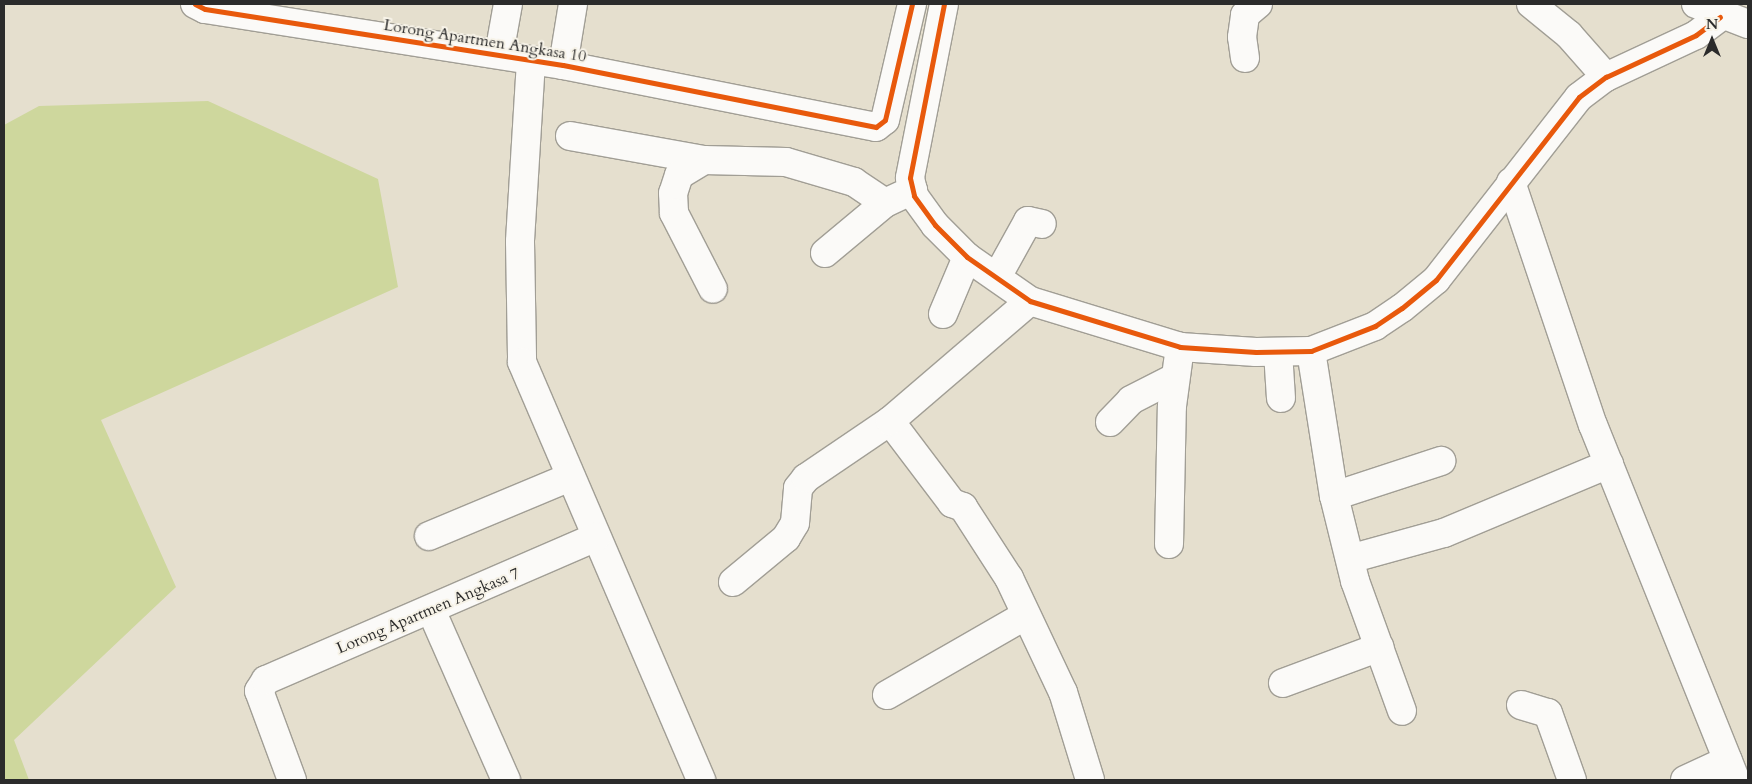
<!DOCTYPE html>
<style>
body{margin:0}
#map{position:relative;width:1752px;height:784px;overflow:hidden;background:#e5dfce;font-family:Cardo,serif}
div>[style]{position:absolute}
.green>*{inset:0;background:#ced79d}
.roads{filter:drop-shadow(1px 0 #a19e95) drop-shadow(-1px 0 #a19e95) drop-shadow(0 1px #a19e95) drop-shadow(0 -1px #a19e95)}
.minor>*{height:28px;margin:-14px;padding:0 14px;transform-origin:14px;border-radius:14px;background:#fbfaf8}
.cycleway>*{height:5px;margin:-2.5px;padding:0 2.5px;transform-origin:2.5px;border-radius:2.5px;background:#e8590c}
span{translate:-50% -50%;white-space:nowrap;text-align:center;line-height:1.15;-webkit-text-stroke:4px #f7f3e8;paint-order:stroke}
.street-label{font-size:16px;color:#2b2b2b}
.frame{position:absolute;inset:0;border:5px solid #2b2b2b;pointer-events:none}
.north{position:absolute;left:1687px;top:15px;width:50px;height:50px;-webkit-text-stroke:4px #f7f3e8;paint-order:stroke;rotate:0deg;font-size:14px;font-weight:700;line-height:20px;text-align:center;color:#2b2b2b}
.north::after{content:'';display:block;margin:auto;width:18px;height:22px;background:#2b2b2b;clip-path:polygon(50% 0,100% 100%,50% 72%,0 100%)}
</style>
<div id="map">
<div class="green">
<i style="clip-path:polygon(208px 101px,378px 179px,398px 287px,101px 420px,176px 587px,14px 740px,29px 780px,4px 780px,4px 125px,39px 106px)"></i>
</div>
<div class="roads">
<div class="minor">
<i style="left:195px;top:4px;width:11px;rotate:27deg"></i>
<i style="left:205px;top:9px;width:362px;rotate:8.9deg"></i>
<i style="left:563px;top:65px;width:319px;rotate:11.2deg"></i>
<i style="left:876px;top:127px;width:11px;rotate:-38deg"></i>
<i style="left:885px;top:120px;width:119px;rotate:-76.9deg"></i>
<i style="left:944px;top:4px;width:177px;rotate:101.1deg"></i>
<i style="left:910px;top:178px;width:18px;rotate:77deg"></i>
<i style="left:914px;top:196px;width:36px;rotate:54deg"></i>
<i style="left:935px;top:225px;width:45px;rotate:45deg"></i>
<i style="left:967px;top:257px;width:77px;rotate:34.9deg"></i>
<i style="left:1030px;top:301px;width:157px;rotate:17deg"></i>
<i style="left:1180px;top:347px;width:76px;rotate:3.8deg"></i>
<i style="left:1256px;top:352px;width:55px;rotate:-1deg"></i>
<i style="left:1311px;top:351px;width:69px;rotate:-21.3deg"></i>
<i style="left:1375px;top:326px;width:32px;rotate:-34deg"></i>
<i style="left:1402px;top:308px;width:44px;rotate:-39.5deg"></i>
<i style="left:1436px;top:280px;width:232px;rotate:-52deg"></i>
<i style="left:1579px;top:97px;width:34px;rotate:-37deg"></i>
<i style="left:1606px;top:77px;width:99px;rotate:-25deg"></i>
<i style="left:1696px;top:35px;width:30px;rotate:-37deg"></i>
<i style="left:1531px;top:4px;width:49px;rotate:39.2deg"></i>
<i style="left:1569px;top:35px;width:56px;rotate:48.6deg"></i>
<i style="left:1696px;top:4px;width:56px;rotate:21deg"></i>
<i style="left:499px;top:54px;width:51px;rotate:-79.8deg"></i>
<i style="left:1245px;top:58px;width:21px;rotate:-98deg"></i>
<i style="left:1242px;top:37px;width:22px;rotate:-82deg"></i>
<i style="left:1245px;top:15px;width:17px;rotate:-40deg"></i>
<i style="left:531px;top:61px;width:181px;rotate:93.5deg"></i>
<i style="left:520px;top:242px;width:120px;rotate:89deg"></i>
<i style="left:522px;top:362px;width:455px;rotate:66.8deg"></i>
<i style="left:563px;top:65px;width:62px;rotate:-80.7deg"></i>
<i style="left:570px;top:136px;width:136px;rotate:10.2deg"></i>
<i style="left:704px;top:160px;width:82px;rotate:1.4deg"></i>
<i style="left:786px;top:162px;width:71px;rotate:16.4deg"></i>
<i style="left:854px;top:182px;width:37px;rotate:34deg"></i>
<i style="left:885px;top:203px;width:31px;rotate:-25deg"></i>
<i style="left:704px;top:160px;width:29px;rotate:149deg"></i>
<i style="left:679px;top:175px;width:19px;rotate:108deg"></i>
<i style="left:673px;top:193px;width:20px;rotate:87deg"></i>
<i style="left:674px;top:213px;width:85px;rotate:62.8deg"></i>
<i style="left:1511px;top:182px;width:256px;rotate:71.4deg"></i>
<i style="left:1593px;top:425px;width:383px;rotate:68.1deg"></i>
<i style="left:825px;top:253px;width:78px;rotate:-39.8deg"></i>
<i style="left:997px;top:277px;width:64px;rotate:-61deg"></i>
<i style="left:1028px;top:221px;width:14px;rotate:12deg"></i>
<i style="left:943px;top:314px;width:62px;rotate:-67.2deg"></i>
<i style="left:1311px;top:351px;width:147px;rotate:81deg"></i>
<i style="left:1334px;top:496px;width:88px;rotate:76.1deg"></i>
<i style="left:1355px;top:581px;width:138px;rotate:70.1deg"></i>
<i style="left:1278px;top:352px;width:46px;rotate:86.3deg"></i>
<i style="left:890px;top:421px;width:103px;rotate:52.9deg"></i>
<i style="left:952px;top:503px;width:12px;rotate:20deg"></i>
<i style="left:963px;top:507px;width:85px;rotate:57.1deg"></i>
<i style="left:1009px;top:578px;width:126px;rotate:64.7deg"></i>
<i style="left:1063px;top:692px;width:92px;rotate:72.9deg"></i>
<i style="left:1110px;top:422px;width:30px;rotate:-46deg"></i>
<i style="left:1131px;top:400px;width:48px;rotate:-27.1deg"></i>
<i style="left:1334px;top:496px;width:113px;rotate:-18.1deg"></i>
<i style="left:429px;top:536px;width:153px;rotate:-22.7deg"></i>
<i style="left:1169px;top:544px;width:138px;rotate:-88.8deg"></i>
<i style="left:1172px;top:406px;width:60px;rotate:-82.3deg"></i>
<i style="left:1353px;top:558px;width:94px;rotate:-15.4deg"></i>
<i style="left:1444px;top:533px;width:179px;rotate:-22.7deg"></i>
<i style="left:733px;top:582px;width:69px;rotate:-39.7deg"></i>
<i style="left:786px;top:538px;width:17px;rotate:-59deg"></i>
<i style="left:795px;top:523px;width:35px;rotate:-85deg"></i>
<i style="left:798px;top:488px;width:13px;rotate:-51deg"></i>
<i style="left:806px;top:478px;width:102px;rotate:-34.2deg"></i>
<i style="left:890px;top:421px;width:184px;rotate:-40.6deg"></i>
<i style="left:431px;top:610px;width:186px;rotate:66.2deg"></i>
<i style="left:1283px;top:683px;width:103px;rotate:-20.4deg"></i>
<i style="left:887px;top:695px;width:160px;rotate:-29.9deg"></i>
<i style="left:1521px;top:705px;width:28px;rotate:17deg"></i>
<i style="left:1548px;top:713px;width:71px;rotate:70.3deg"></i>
<i style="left:292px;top:780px;width:95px;rotate:-110.3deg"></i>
<i style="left:259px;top:691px;width:13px;rotate:-58deg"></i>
<i style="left:266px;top:680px;width:360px;rotate:-23.4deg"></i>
<i style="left:1685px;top:780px;width:47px;rotate:-24.9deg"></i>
</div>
</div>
<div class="cycleway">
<i style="left:195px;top:4px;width:11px;rotate:27deg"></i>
<i style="left:205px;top:9px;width:362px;rotate:8.9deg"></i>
<i style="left:563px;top:65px;width:319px;rotate:11.2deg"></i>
<i style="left:876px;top:127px;width:11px;rotate:-38deg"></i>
<i style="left:885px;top:120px;width:119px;rotate:-76.9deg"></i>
<i style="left:944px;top:4px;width:177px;rotate:101.1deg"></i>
<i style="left:910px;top:178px;width:18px;rotate:77deg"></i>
<i style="left:914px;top:196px;width:36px;rotate:54deg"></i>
<i style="left:935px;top:225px;width:45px;rotate:45deg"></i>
<i style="left:967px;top:257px;width:77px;rotate:34.9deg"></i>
<i style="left:1030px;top:301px;width:157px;rotate:17deg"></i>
<i style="left:1180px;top:347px;width:76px;rotate:3.8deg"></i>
<i style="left:1256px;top:352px;width:55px;rotate:-1deg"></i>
<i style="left:1311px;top:351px;width:69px;rotate:-21.3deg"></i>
<i style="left:1375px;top:326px;width:32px;rotate:-34deg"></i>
<i style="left:1402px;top:308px;width:44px;rotate:-39.5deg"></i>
<i style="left:1436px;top:280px;width:232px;rotate:-52deg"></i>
<i style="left:1579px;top:97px;width:34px;rotate:-37deg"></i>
<i style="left:1606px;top:77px;width:99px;rotate:-25deg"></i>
<i style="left:1696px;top:35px;width:30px;rotate:-37deg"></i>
</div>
<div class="street-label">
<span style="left:485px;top:41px;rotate:9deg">Lorong Apartmen Angkasa 10</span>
<span style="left:428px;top:611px;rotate:-23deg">Lorong Apartmen Angkasa 7</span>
</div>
<div class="frame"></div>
<div class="north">N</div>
</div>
